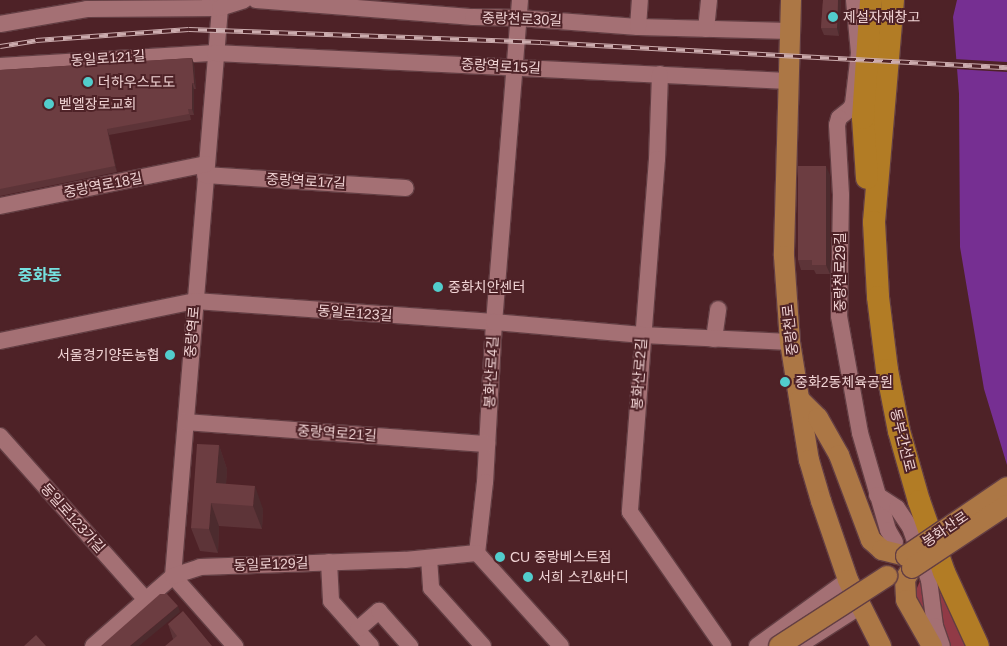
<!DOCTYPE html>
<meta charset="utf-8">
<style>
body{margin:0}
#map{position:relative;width:1007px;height:646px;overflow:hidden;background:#4e2227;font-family:Helvetica,"Noto Sans KR",sans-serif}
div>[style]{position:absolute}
.green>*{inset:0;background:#913a46}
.water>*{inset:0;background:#762f92}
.pier>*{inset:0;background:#4e2227}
.roads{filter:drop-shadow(1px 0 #633e43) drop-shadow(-1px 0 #633e43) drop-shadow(0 1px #633e43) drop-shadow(0 -1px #633e43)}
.minor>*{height:16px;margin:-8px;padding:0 8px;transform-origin:8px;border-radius:8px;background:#a47074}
.major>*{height:20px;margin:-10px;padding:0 10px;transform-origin:10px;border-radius:10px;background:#ac7745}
.highway>*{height:22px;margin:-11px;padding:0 11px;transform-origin:11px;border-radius:11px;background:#b27c25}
.rail>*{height:5px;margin-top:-2.5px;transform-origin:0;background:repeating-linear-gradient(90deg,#4e2227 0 9px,#ccacae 0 18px);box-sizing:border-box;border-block:1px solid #ccacae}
.bridges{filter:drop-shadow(1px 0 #633e43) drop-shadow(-1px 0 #633e43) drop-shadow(0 1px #633e43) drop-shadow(0 -1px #633e43)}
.major-bridge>*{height:20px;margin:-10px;padding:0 10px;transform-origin:10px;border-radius:10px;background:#ac7745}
.wall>*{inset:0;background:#5d3438}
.shaded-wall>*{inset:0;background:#4c2b2e}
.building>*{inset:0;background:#6c3d41}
.dots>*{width:14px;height:14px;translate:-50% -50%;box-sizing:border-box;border:2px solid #4e2227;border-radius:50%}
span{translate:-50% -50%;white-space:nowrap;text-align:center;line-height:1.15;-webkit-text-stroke:4px #4e2227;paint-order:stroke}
.poi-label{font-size:14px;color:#f0d3d4}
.left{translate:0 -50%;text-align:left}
.right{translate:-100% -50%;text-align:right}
.street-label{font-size:14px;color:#f0d3d4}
.quarter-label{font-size:16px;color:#75e1e0;font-weight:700}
</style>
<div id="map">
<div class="green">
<i style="clip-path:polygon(931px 575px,939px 590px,967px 646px,938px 646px,913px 597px,920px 581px)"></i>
</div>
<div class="water">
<i style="clip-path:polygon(957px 0,1007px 0,1007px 465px,984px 389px,960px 247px,959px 94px,953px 17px)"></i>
</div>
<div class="pier">
<i style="clip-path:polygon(954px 59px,1007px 62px,1007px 72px,955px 69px)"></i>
</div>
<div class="roads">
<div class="minor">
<i style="left:210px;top:0;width:13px;rotate:39deg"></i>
<i style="left:220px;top:8px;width:570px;rotate:94.73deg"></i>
<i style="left:173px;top:576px;width:94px;rotate:48.5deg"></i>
<i style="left:256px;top:0;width:218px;rotate:4.5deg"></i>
<i style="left:473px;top:17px;width:46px;rotate:1.2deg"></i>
<i style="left:519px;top:18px;width:119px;rotate:4.3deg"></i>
<i style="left:638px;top:27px;width:151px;rotate:1.5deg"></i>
<i style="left:520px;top:0;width:323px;rotate:94.6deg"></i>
<i style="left:494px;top:322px;width:160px;rotate:93.2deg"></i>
<i style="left:485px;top:482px;width:71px;rotate:96.4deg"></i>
<i style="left:477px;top:553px;width:125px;rotate:47.9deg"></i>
<i style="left:854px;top:0;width:53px;rotate:84.6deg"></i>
<i style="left:859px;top:53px;width:51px;rotate:96.7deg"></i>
<i style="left:853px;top:104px;width:6px;rotate:121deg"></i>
<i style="left:850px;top:109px;width:14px;rotate:141deg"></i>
<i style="left:839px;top:118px;width:7px;rotate:106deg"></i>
<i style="left:837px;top:125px;width:70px;rotate:86.7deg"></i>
<i style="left:841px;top:195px;width:121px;rotate:90.9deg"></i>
<i style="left:839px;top:316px;width:119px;rotate:79.8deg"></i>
<i style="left:860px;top:433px;width:101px;rotate:73.9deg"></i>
<i style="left:888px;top:530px;width:14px;rotate:60deg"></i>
<i style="left:0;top:24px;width:88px;rotate:-9.8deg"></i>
<i style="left:87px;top:9px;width:133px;rotate:-0.4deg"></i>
<i style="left:220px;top:8px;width:25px;rotate:-18deg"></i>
<i style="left:638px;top:27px;width:27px;rotate:-86deg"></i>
<i style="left:706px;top:29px;width:29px;rotate:-84deg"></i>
<i style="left:0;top:66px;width:215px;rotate:-3.5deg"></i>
<i style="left:215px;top:53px;width:573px;rotate:2.8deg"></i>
<i style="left:660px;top:74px;width:85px;rotate:92deg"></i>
<i style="left:657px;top:159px;width:354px;rotate:94.4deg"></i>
<i style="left:630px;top:512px;width:163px;rotate:55.2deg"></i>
<i style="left:205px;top:175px;width:201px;rotate:3.7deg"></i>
<i style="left:0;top:206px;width:210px;rotate:-11.5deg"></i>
<i style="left:714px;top:339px;width:30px;rotate:-82deg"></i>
<i style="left:0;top:341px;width:199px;rotate:-11.6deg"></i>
<i style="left:195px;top:301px;width:300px;rotate:4deg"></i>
<i style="left:494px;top:322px;width:149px;rotate:5deg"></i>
<i style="left:642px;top:335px;width:148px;rotate:2.7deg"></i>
<i style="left:186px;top:422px;width:302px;rotate:4.2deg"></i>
<i style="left:0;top:436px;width:220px;rotate:48.3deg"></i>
<i style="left:877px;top:495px;width:24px;rotate:33deg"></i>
<i style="left:897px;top:508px;width:23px;rotate:56deg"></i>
<i style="left:910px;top:527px;width:56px;rotate:70.3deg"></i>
<i style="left:929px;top:580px;width:46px;rotate:82.6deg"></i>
<i style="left:935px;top:626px;width:21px;rotate:71deg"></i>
<i style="left:429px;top:558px;width:30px;rotate:86deg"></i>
<i style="left:431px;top:588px;width:78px;rotate:48.1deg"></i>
<i style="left:329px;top:562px;width:39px;rotate:87deg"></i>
<i style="left:331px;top:601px;width:60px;rotate:48.4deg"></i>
<i style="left:358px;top:629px;width:28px;rotate:-41deg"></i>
<i style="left:379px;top:611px;width:47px;rotate:48.5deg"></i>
<i style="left:93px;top:646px;width:106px;rotate:-41.2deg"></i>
<i style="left:173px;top:576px;width:28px;rotate:-18deg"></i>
<i style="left:200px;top:567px;width:205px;rotate:-2deg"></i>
<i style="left:405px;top:560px;width:72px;rotate:-5.6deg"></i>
<i style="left:757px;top:646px;width:112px;rotate:-36deg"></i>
<i style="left:798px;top:646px;width:72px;rotate:-32.6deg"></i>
</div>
<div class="major">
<i style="left:791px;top:0;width:256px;rotate:91.6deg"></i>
<i style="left:784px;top:256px;width:86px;rotate:86deg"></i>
<i style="left:790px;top:342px;width:120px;rotate:80.9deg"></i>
<i style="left:809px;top:460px;width:43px;rotate:73.7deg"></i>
<i style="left:821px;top:501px;width:83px;rotate:71.1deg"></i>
<i style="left:848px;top:580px;width:74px;rotate:63.4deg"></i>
<i style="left:800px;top:400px;width:25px;rotate:45deg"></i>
<i style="left:818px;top:418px;width:43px;rotate:60.4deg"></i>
<i style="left:839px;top:455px;width:91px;rotate:69.4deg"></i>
<i style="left:871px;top:540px;width:15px;rotate:42deg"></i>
<i style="left:882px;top:550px;width:25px;rotate:14deg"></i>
<i style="left:912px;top:568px;width:13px;rotate:122deg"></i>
<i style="left:905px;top:579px;width:21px;rotate:87deg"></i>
<i style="left:906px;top:600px;width:53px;rotate:60.5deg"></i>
</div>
<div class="highway">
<i style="left:893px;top:0;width:223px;rotate:94.9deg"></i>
<i style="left:874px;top:222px;width:75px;rotate:86.9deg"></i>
<i style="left:878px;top:297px;width:74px;rotate:83deg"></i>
<i style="left:887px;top:370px;width:62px;rotate:78.9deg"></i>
<i style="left:899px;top:431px;width:73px;rotate:74.1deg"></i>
<i style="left:919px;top:501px;width:75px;rotate:70.6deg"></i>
<i style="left:944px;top:572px;width:81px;rotate:65.3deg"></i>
<i style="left:867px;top:178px;width:60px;rotate:-93.8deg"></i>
<i style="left:863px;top:118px;width:118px;rotate:-86.1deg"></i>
</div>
</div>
<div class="rail">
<i style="left:0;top:46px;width:36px;rotate:-9deg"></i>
<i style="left:36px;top:40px;width:153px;rotate:-4.1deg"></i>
<i style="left:189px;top:29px;width:352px;rotate:2.1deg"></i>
<i style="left:541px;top:42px;width:467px;rotate:3.1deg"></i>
</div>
<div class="bridges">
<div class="major-bridge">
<i style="left:906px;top:556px;width:122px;rotate:-34.3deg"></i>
<i style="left:912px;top:568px;width:114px;rotate:-33.6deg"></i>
<i style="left:779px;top:646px;width:129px;rotate:-32.9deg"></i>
</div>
</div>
<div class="wall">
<i style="clip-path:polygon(823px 0,841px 0,839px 36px,824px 35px,821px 28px)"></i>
<i style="clip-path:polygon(192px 58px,194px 64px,196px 89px,194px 89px,194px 115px,190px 115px,191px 120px,109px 135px,117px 172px,0 196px,0 70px)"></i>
<i style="clip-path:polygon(830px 175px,830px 274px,816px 274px,814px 270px,801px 270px,798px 260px)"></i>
<i style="clip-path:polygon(219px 445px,227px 469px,226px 484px,263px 509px,262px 529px,219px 526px,218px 553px,200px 551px,191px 528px)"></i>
<i style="clip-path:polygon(168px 624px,212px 646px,173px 639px)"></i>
</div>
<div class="shaded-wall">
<i style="clip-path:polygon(838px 0,841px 0,839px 36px,837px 28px)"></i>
<i style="clip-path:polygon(192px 58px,194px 64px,196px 89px,194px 83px)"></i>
<i style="clip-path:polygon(192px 83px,194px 89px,194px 115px,192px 109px)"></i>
<i style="clip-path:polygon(107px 129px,109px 135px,117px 172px,115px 166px)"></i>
<i style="clip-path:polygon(826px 166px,830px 175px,830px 274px,826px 265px)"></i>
<i style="clip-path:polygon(219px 445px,227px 469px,225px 504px,216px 483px)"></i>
<i style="clip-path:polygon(255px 486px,263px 509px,262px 529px,253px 506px)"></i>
<i style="clip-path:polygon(211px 503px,219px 526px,218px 553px,209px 529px)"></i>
<i style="clip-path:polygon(178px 606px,180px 612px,139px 646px,130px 646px)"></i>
</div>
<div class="building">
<i style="clip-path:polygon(823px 0,838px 0,837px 28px,821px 28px)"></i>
<i style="clip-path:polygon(192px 58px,194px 83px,192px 83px,192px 109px,188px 109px,189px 114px,107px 129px,115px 166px,0 189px,0 70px)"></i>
<i style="clip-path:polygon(798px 166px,826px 166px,826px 265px,812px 265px,812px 260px,798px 260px)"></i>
<i style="clip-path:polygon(197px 444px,219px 445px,216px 483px,255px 486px,253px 506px,211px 503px,209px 529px,191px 528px)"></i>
<i style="clip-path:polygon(160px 594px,167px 594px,178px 606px,130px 646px,101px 646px)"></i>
<i style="clip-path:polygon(183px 611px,212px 646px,165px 646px,177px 636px,168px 624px)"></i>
<i style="clip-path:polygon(36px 635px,46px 646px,24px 646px)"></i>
</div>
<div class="dots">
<i style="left:833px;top:17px;background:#52cdcc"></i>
<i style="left:88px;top:82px;background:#52cdcc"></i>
<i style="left:49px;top:104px;background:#52cdcc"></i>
<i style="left:438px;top:287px;background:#52cdcc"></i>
<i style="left:170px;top:355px;background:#52cdcc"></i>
<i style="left:785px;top:382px;background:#52cdcc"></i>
<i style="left:500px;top:557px;background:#52cdcc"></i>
<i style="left:528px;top:577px;background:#52cdcc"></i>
</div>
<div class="poi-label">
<span class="left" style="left:843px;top:17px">제설자재창고</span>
<span class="left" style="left:98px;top:82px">더하우스도도</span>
<span class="left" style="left:59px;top:104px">벧엘장로교회</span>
<span class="left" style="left:448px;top:287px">중화치안센터</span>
<span class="right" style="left:160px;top:355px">서울경기양돈농협</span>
<span class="left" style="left:795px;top:382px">중화2동체육공원</span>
<span class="left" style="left:510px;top:557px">CU 중랑베스트점</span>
<span class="left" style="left:538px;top:577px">서희 스킨&amp;바디</span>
</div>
<div class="street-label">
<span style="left:522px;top:19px;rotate:2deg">중랑천로30길</span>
<span style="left:108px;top:58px;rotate:-4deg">동일로121길</span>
<span style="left:501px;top:66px;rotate:3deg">중랑역로15길</span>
<span style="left:306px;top:181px;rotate:3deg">중랑역로17길</span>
<span style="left:103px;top:185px;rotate:-11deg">중랑역로18길</span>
<span style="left:840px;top:272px;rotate:-90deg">중랑천로29길</span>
<span style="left:355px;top:313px;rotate:4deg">동일로123길</span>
<span style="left:790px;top:330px;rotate:-96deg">중랑천로</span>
<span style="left:192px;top:332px;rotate:-85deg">중랑역로</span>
<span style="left:491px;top:372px;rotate:-87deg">봉화산로4길</span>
<span style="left:639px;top:374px;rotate:-86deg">봉화산로2길</span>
<span style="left:337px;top:433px;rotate:4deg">중랑역로21길</span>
<span style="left:903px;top:440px;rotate:76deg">동부간선로</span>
<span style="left:73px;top:518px;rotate:48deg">동일로123가길</span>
<span style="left:945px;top:529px;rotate:-34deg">봉화산로</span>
<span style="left:271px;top:564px;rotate:-2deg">동일로129길</span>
</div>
<div class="quarter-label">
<span style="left:40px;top:276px">중화동</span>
</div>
</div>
